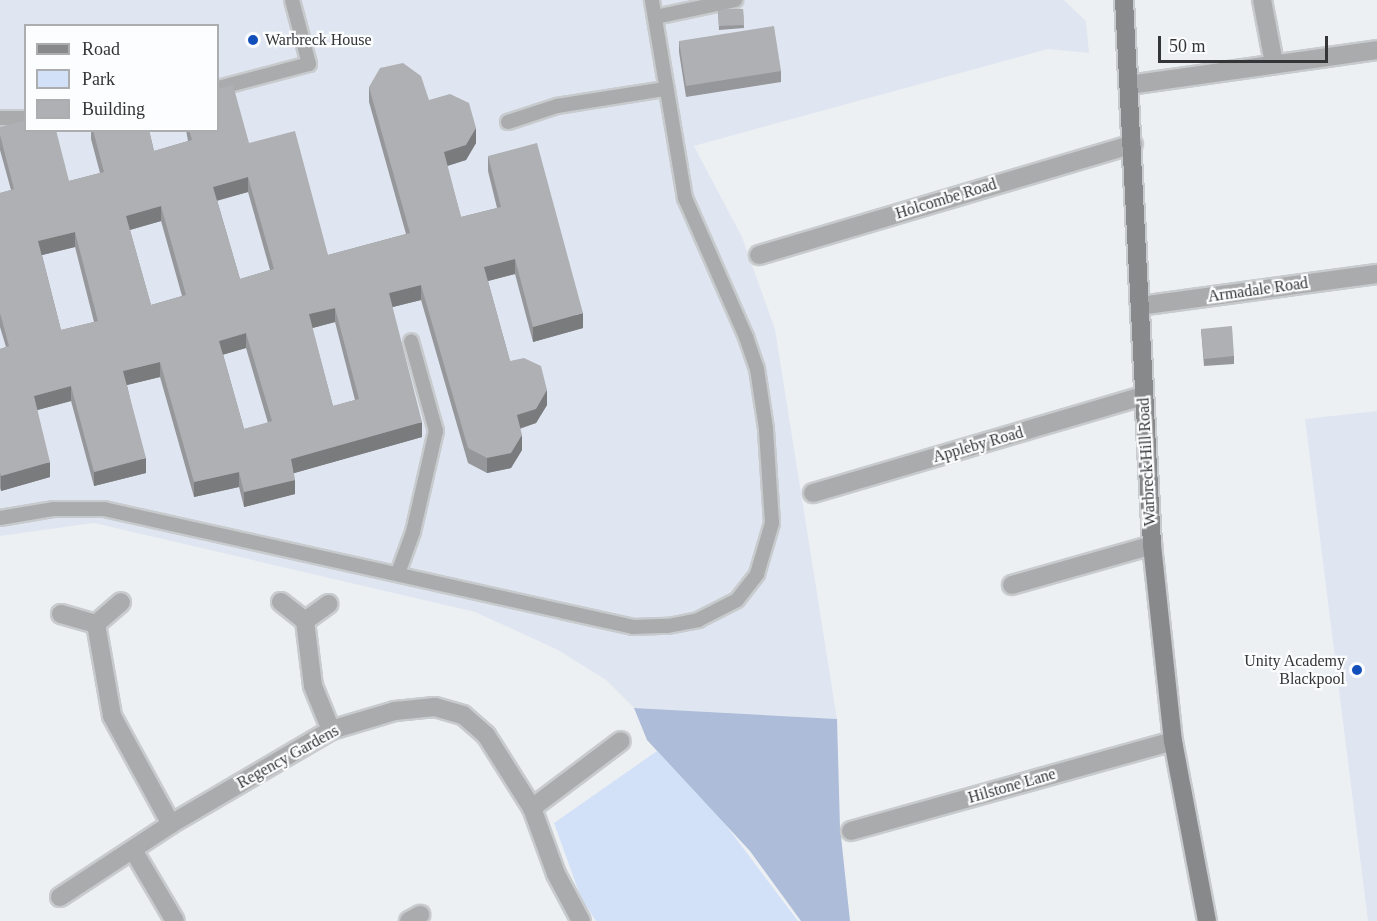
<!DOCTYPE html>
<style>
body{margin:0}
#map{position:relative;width:1377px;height:921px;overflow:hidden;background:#edf0f3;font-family:Georgia,serif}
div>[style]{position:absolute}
.built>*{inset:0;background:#e0e6f1}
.green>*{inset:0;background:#d3e1f8}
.forest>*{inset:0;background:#acbcd9}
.roads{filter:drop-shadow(2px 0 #c8cbcd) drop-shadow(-2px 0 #c8cbcd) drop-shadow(0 2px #c8cbcd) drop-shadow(0 -2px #c8cbcd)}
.lane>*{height:14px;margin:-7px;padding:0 7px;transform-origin:7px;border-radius:7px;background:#aaabac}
.street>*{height:18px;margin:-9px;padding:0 9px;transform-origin:9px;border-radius:9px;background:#aaabac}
.secondary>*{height:18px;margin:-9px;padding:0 9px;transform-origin:9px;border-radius:9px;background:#88898b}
.wall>*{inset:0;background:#96979a}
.shaded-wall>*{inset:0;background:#7a7b7d}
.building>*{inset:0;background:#aeb0b3}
.dots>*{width:16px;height:16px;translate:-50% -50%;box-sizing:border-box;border:3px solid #fcfdfe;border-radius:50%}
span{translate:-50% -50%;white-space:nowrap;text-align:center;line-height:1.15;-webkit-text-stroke:4.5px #fcfdfe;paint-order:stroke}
.poi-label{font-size:16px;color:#343536}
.left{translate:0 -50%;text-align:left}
.right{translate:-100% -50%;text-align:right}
.street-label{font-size:16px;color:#343536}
.legend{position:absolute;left:24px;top:24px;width:195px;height:108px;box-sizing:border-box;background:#fcfdfe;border:2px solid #acadae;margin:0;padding:8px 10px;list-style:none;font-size:18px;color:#343536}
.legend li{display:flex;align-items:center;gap:12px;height:30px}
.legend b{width:30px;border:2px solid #acadae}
.scale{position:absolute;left:1158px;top:36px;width:170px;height:27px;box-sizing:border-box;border:3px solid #343536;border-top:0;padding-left:8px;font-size:18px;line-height:21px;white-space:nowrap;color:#343536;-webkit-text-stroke:4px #fcfdfe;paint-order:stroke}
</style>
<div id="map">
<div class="built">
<i style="clip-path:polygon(evenodd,0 0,1064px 0,1086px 21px,1089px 53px,1048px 49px,694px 146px,742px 237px,775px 329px,837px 719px,634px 708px,606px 680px,558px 650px,475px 612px,94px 523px,0 536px,0 0,26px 26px,218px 26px,218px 130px,26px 130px,26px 26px)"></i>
<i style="clip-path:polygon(1377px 411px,1377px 921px,1368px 921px,1305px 419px)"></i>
</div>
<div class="green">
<i style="clip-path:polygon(657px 751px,725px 824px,798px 921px,596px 921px,581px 898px,554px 823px)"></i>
</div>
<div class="forest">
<i style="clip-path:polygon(634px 708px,837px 719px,840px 827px,850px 921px,801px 921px,750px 851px,647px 740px)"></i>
</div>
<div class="roads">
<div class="lane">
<i style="left:656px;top:17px;width:81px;rotate:-12.1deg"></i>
<i style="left:218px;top:88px;width:94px;rotate:-14.8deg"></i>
<i style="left:309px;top:64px;width:66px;rotate:-104.9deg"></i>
<i style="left:0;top:118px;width:26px"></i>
<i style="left:508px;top:122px;width:52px;rotate:-18.1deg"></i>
<i style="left:557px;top:106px;width:108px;rotate:-9deg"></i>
<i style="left:0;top:518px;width:55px;rotate:-9.5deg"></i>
<i style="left:54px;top:509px;width:50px"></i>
<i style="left:104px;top:509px;width:542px;rotate:12.57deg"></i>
<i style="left:633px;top:627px;width:35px;rotate:-2deg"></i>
<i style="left:668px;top:626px;width:31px;rotate:-11deg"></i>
<i style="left:698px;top:620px;width:44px;rotate:-27.1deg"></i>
<i style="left:737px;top:600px;width:33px;rotate:-52deg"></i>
<i style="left:757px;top:574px;width:53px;rotate:-73.6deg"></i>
<i style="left:772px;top:523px;width:94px;rotate:-93.7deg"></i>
<i style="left:766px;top:429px;width:61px;rotate:-98.5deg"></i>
<i style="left:757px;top:369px;width:34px;rotate:-109deg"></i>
<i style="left:746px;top:337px;width:152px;rotate:-113.7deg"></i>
<i style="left:685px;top:198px;width:201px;rotate:-99.5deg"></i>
<i style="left:398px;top:573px;width:44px;rotate:-69.9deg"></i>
<i style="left:413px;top:532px;width:104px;rotate:-77.2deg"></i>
<i style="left:436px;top:431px;width:93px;rotate:-105.5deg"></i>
</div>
<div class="street">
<i style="left:1262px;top:0;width:64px;rotate:79.2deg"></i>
<i style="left:1129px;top:85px;width:250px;rotate:-8deg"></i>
<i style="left:759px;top:255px;width:390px;rotate:-16.5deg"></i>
<i style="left:1140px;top:306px;width:239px;rotate:-7.7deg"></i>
<i style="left:813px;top:493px;width:344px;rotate:-16.4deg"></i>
<i style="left:1012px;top:585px;width:146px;rotate:-15.9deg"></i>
<i style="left:281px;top:602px;width:31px;rotate:38deg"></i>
<i style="left:305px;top:621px;width:65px;rotate:83deg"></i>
<i style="left:313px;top:686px;width:48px;rotate:67.8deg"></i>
<i style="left:61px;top:614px;width:36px;rotate:16deg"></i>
<i style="left:96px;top:624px;width:93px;rotate:80.1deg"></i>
<i style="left:112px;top:716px;width:123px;rotate:61.4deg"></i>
<i style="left:305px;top:621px;width:29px;rotate:-36deg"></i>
<i style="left:96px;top:624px;width:33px;rotate:-41deg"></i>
<i style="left:532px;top:808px;width:111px;rotate:-37deg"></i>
<i style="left:851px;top:831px;width:334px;rotate:-15.6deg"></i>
<i style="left:133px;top:850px;width:82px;rotate:59.4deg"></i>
<i style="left:60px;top:897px;width:133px;rotate:-33.3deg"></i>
<i style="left:171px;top:824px;width:186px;rotate:-30.4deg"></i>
<i style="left:331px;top:730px;width:67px;rotate:-16.5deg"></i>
<i style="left:395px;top:711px;width:40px;rotate:-5.7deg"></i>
<i style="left:435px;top:707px;width:29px;rotate:16deg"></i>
<i style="left:463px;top:715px;width:30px;rotate:41deg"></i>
<i style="left:486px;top:735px;width:86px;rotate:57.8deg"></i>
<i style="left:532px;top:808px;width:70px;rotate:70deg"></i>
<i style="left:556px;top:874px;width:53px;rotate:62deg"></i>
<i style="left:409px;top:921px;width:13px;rotate:-29deg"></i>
</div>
<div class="secondary">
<i style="left:1124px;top:0;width:546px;rotate:87.06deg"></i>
<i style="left:1152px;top:545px;width:197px;rotate:83.9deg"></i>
<i style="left:1173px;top:741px;width:183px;rotate:79.3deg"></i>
</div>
</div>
<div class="wall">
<i style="clip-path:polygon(743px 9px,744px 28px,719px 30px,718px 10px)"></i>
<i style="clip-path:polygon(679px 41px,781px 71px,781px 82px,686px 97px,679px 52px)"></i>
<i style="clip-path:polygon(evenodd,369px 87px,429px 100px,476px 143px,466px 160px,447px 166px,461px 217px,497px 208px,488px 171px,488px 156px,583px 328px,533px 342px,515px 274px,488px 281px,510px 361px,547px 405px,536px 423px,520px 429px,522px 450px,511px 468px,487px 473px,468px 463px,421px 300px,392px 307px,422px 437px,294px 473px,295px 494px,244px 507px,239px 487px,194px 497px,160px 377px,127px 385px,146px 473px,94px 486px,71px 401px,37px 410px,50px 477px,1px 491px,0 488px,0 349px,6px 347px,0 327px,0 193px,11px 190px,0 150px,0 127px,69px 181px,100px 173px,91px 139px,91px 130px,149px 130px,154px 151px,188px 141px,186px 130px,218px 130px,249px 143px,328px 255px,406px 234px,369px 102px,369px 87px,248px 192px,270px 270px,240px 279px,217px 200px,248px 192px,369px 87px,161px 221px,182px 296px,151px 305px,130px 230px,161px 221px,369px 87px,75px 247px,94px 322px,61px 330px,42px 255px,75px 247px,369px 87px,335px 322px,355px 400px,333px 406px,312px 328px,335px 322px,369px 87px,246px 348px,268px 423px,244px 429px,223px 354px,246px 348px)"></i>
<i style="clip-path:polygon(1201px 329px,1234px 356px,1234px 364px,1204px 366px)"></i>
</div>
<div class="shaded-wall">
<i style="clip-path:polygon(476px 128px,476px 143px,466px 160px,444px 167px,444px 152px)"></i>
<i style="clip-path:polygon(248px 177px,248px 192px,213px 202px,213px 187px)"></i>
<i style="clip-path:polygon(161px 206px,161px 221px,126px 231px,126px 216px)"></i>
<i style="clip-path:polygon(75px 232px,75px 247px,38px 256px,38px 241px)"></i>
<i style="clip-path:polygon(515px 259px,515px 274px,484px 282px,484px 267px)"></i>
<i style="clip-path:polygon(421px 285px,421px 300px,389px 308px,389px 293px)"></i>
<i style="clip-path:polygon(335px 308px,335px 322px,309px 329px,309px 314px)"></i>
<i style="clip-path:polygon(583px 313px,583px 328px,533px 342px,533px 327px)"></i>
<i style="clip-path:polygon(246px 333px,246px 348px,219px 356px,219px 341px)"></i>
<i style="clip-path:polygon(160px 362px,160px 377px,123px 386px,123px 371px)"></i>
<i style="clip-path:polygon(71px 386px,71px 401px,34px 411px,34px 396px)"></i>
<i style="clip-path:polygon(547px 390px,547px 405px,536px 423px,517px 429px,517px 415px)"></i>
<i style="clip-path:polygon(422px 422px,422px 437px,291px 474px,291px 459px)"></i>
<i style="clip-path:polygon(522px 435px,522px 450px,511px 468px,487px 473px,487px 458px)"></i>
<i style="clip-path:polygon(146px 458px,146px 473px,94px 486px,94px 472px)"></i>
<i style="clip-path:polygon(50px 462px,50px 477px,1px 491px,1px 476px)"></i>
<i style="clip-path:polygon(239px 472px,239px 487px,194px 497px,194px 482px)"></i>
<i style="clip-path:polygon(295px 480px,295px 494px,244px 507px,244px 492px)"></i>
</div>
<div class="building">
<i style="clip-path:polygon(743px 9px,744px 25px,719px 26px,718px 10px)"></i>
<i style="clip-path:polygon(774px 26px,781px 71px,686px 86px,679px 41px)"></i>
<i style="clip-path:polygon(evenodd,403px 63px,421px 76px,429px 100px,450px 94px,469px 103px,476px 128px,466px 145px,444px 152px,461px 217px,501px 207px,488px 156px,537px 143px,583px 313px,533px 327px,515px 259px,484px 267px,510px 361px,524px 358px,541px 366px,547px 390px,536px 409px,517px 415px,522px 435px,511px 453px,487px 458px,468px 448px,421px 285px,389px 293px,422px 422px,291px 459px,295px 480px,244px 492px,239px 472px,194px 482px,160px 362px,123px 371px,146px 458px,94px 472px,71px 386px,34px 396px,50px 462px,1px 476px,0 473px,0 349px,9px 346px,0 313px,0 193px,14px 189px,0 135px,0 127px,26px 120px,26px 130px,56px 130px,69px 181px,104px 172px,93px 130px,149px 130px,154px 151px,192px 140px,189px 130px,218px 130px,218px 89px,233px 85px,249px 143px,295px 131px,328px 255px,410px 233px,369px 87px,380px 68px,403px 63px,248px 177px,274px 269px,240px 279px,213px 187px,248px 177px,403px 63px,161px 206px,186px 295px,151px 305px,126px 216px,161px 206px,403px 63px,75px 232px,98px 321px,61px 330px,38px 241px,75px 232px,403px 63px,335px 308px,359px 399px,333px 406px,309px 314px,335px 308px,403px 63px,246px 333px,272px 421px,244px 429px,219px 341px,246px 333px)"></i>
<i style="clip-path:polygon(1232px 326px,1234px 356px,1204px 359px,1201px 329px)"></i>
</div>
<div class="dots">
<i style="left:253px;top:40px;background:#124fbb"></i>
<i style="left:1357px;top:670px;background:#124fbb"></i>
</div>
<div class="poi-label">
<span class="left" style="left:265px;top:40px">Warbreck House</span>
<span class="right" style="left:1345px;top:670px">Unity Academy<br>Blackpool</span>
</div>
<div class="street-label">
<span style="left:946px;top:199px;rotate:-17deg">Holcombe Road</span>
<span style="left:1258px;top:290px;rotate:-8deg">Armadale Road</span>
<span style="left:978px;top:445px;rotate:-16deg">Appleby Road</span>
<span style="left:1147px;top:462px;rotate:-93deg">Warbreck Hill Road</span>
<span style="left:288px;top:757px;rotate:-29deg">Regency Gardens</span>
<span style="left:1012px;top:786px;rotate:-16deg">Hilstone Lane</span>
</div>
<ul class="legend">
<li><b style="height:8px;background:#88898b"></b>Road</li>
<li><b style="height:16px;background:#d3e1f8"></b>Park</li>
<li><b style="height:16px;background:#aeb0b3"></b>Building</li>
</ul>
<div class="scale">50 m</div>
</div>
